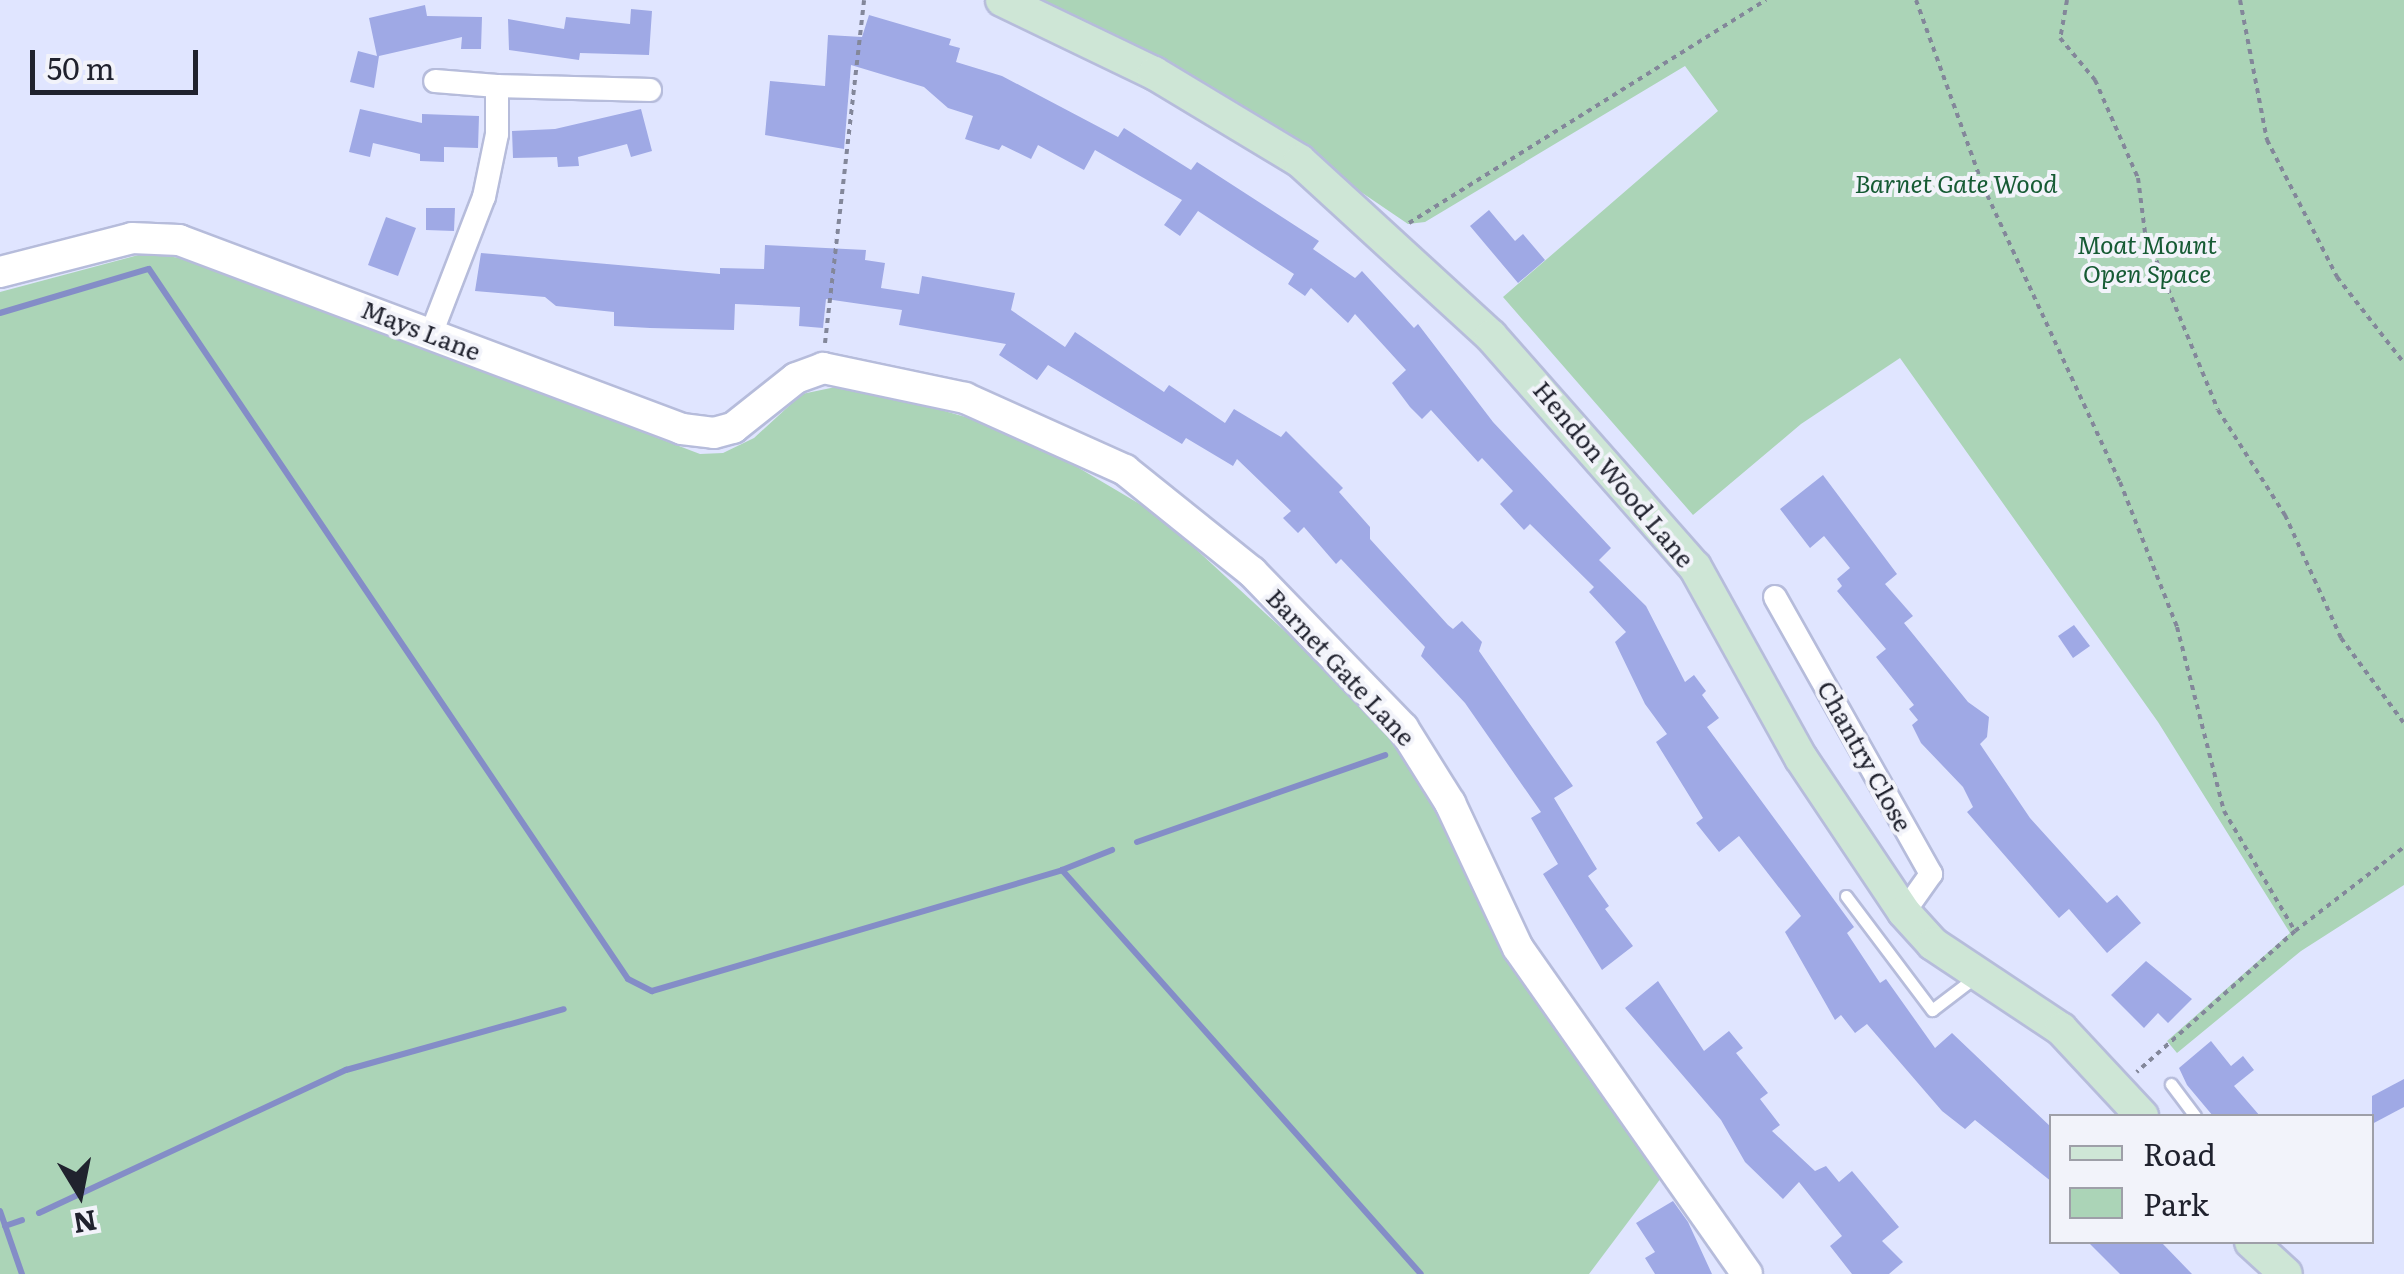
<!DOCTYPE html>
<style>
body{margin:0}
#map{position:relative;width:2404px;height:1274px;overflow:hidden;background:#e0e5ff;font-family:Literata,serif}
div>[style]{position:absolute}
.green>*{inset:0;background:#abd4b7}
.stream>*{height:6px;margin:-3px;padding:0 3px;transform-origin:3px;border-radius:3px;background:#848dc7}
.building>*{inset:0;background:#9fa9e5}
.path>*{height:4px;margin-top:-2px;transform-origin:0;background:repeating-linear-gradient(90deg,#83879a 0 5px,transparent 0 10px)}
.roads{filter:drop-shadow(2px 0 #b6bcdb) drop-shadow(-2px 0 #b6bcdb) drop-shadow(0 2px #b6bcdb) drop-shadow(0 -2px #b6bcdb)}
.service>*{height:11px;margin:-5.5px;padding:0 5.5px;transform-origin:5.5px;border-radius:5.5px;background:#fff}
.minor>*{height:22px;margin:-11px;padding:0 11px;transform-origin:11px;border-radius:11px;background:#fff}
.tertiary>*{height:30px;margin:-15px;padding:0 15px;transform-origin:15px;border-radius:15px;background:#fff}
.secondary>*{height:32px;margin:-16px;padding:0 16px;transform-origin:16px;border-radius:16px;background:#cee6d6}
span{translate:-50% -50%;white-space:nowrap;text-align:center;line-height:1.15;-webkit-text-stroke:8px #f2f3fa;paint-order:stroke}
.park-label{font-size:25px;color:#165b34;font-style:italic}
.street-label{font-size:25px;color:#20222e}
.legend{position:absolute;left:2049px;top:1114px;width:325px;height:130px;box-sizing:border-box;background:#f2f3fa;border:2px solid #9e9fa8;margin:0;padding:12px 18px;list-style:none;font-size:30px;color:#20222e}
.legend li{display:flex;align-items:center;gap:20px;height:50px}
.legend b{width:50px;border:2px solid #9e9fa8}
.north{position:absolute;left:30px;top:1144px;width:100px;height:100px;-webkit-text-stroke:8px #f2f3fa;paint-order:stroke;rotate:170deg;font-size:28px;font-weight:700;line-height:40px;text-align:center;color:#20222e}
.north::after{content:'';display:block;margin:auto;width:35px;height:45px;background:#20222e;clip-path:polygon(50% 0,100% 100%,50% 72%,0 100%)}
.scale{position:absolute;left:30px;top:50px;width:168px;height:45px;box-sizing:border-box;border:5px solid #20222e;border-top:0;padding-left:12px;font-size:30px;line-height:35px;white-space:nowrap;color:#20222e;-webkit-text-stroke:8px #f2f3fa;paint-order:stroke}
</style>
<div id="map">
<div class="green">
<i style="clip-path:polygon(1027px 0,2404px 0,2404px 885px,2301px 951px,2177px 1053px,2167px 1041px,2290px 933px,2158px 722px,1900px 358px,1801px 424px,1693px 515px,1503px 297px,1718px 111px,1685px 66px,1425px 222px,1408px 224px,1305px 154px)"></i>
<i style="clip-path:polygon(146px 253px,187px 259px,700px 454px,723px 453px,754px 438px,802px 394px,850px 384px,1018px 432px,1160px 516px,1382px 721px,1440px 804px,1508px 963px,1661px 1178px,1589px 1274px,0 1274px,0 292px)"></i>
</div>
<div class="stream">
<i style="left:0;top:313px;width:155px;rotate:-16.5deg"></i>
<i style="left:149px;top:269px;width:856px;rotate:55.99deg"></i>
<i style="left:628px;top:979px;width:27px;rotate:27deg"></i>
<i style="left:652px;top:991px;width:427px;rotate:-16.4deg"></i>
<i style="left:1062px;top:870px;width:540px;rotate:48.38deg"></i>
<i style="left:1137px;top:842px;width:263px;rotate:-19.3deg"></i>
<i style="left:1062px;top:870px;width:54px;rotate:-21.8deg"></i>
<i style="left:0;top:1211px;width:67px;rotate:70.8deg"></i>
<i style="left:39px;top:1213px;width:339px;rotate:-25deg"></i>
<i style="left:346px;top:1070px;width:226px;rotate:-15.6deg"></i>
<i style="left:5px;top:1226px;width:18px;rotate:-19deg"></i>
</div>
<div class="building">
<i style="clip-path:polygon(425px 5px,427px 16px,482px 17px,481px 49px,461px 49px,462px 37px,379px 56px,374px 88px,350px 82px,358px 51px,377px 56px,369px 18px)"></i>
<i style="clip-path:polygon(631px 9px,652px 11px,649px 55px,580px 53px,579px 60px,509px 50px,508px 19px,564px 29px,566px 17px,630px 24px)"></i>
<i style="clip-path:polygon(869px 15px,951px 39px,949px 45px,960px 48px,956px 62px,1002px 76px,1118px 137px,1124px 128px,1191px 170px,1197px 162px,1319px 241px,1313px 249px,1355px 278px,1362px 271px,1414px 328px,1418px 324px,1493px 422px,1611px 548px,1599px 560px,1646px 606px,1685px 682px,1694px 675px,1706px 691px,1702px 695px,1719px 718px,1707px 727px,1854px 927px,1847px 933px,1880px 983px,1886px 979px,1935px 1048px,1952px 1033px,2052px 1128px,2052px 1182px,1975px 1120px,1965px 1129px,1942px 1111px,1867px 1024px,1855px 1033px,1841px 1015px,1835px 1020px,1785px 932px,1801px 916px,1739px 836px,1719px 852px,1696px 823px,1703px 818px,1656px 742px,1667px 734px,1645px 704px,1615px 642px,1626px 632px,1589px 592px,1594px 587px,1530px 524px,1524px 530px,1500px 504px,1513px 491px,1482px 458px,1478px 462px,1431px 410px,1422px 419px,1410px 407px,1392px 383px,1406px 370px,1355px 314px,1348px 323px,1311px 288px,1305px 296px,1288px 284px,1294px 274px,1198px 211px,1180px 236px,1164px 225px,1182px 200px,1095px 150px,1084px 170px,1038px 145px,1031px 159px,1002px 145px,999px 150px,965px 139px,973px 116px,948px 108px,924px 87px,851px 65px,844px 149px,765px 135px,770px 81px,825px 86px,828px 35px,862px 37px)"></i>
<i style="clip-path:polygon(360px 109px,422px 123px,422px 114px,479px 116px,478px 148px,444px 147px,444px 162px,420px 161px,420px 154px,373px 143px,370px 157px,349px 152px)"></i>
<i style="clip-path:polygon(641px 109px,652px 151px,631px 157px,627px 144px,578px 157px,579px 166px,558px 167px,557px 157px,513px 158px,512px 131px,555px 129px)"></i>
<i style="clip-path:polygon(426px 208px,455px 208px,454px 231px,426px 230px)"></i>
<i style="clip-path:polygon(1489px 210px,1515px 241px,1523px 234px,1545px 260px,1518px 283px,1470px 226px)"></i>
<i style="clip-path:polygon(386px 217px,416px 228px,398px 276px,368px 265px)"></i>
<i style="clip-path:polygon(765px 245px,866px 250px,865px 260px,885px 263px,881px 288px,919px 294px,922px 276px,1015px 293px,1011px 310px,1065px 347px,1075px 332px,1164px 392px,1169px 385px,1225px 423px,1234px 409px,1281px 437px,1286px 431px,1343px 488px,1339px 492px,1370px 527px,1370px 539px,1448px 625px,1453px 629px,1462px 621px,1482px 642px,1479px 651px,1573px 786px,1554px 798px,1597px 869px,1588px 876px,1609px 906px,1605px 909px,1633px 946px,1602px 970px,1543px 874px,1558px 864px,1531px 818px,1541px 812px,1465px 703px,1421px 656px,1425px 647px,1341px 559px,1336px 564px,1304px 527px,1298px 533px,1283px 518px,1291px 511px,1237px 459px,1233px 466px,1186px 438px,1182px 444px,1048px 365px,1037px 380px,999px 355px,1006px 344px,899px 325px,902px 310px,826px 299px,823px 328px,799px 326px,800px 307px,735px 304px,734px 330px,650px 328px,614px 326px,614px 312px,556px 306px,545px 297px,475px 291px,481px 253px,720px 274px,720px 268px,764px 269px)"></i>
<i style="clip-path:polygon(1823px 475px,1897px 574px,1885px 584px,1913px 616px,1904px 623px,1968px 702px,1989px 717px,1987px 737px,1980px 744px,2030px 818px,2107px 903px,2117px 895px,2141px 923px,2107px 953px,2069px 909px,2059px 918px,1967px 812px,1973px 807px,1963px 787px,1921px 743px,1912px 725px,1918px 720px,1909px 709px,1914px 705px,1876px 657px,1886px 649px,1837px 591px,1842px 586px,1837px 579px,1850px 568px,1824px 536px,1810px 548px,1780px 509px)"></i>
<i style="clip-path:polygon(2074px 625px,2090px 646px,2073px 658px,2058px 636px)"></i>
<i style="clip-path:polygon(2146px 961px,2192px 999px,2168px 1023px,2158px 1013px,2144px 1028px,2111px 995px)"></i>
<i style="clip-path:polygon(1658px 981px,1704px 1051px,1729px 1031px,1743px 1048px,1736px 1053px,1768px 1093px,1760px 1099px,1780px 1125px,1772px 1131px,1815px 1171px,1826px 1166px,1839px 1182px,1852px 1171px,1899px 1227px,1882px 1241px,1903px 1262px,1889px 1274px,1852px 1274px,1830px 1246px,1842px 1236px,1799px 1182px,1783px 1199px,1745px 1162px,1721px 1120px,1625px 1008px)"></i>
<i style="clip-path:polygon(2211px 1041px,2231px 1066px,2243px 1056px,2254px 1070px,2234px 1086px,2260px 1116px,2213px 1116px,2187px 1085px,2179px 1068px)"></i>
<i style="clip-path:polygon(2404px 1079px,2404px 1107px,2372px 1124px,2372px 1096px)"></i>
<i style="clip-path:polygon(1673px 1201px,1688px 1222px,1712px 1274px,1655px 1274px,1645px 1258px,1655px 1252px,1636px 1223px)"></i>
<i style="clip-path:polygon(2088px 1242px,2161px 1242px,2192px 1274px,2120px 1274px)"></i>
</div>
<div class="path">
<i style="left:1916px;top:0;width:198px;rotate:70.2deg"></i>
<i style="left:1983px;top:186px;width:326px;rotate:65.2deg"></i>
<i style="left:2120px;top:482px;width:156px;rotate:68.5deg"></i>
<i style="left:2177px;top:627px;width:190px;rotate:75.7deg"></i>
<i style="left:2224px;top:811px;width:139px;rotate:59.4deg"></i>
<i style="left:2295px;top:931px;width:212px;rotate:138.3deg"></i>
<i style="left:2067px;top:0;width:39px;rotate:100deg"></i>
<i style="left:2060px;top:38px;width:55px;rotate:50.2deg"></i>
<i style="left:2095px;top:80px;width:107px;rotate:66.3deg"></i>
<i style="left:2138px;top:178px;width:55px;rotate:82.7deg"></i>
<i style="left:2145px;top:233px;width:191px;rotate:67.6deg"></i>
<i style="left:2218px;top:410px;width:125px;rotate:57.5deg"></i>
<i style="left:2285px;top:515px;width:135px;rotate:65.5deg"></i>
<i style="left:2341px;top:638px;width:106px;rotate:53.5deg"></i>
<i style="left:2240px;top:0;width:143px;rotate:79.1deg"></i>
<i style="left:2267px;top:140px;width:154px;rotate:62.9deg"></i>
<i style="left:2337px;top:277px;width:109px;rotate:52.1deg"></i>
<i style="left:1409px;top:223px;width:421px;rotate:-32deg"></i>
<i style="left:825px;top:343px;width:345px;rotate:-83.5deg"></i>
<i style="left:2295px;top:931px;width:138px;rotate:-37.6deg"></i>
</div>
<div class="roads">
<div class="service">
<i style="left:1846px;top:896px;width:143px;rotate:53deg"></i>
<i style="left:1932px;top:1010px;width:53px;rotate:-37.3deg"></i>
<i style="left:2171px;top:1084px;width:40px;rotate:53deg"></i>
</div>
<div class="minor">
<i style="left:497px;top:86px;width:153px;rotate:1.5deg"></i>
<i style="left:431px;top:334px;width:147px;rotate:-68.9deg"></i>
<i style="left:484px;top:197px;width:64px;rotate:-78.3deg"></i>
<i style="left:497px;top:134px;width:48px;rotate:-90deg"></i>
<i style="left:497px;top:86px;width:62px;rotate:-175.4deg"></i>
<i style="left:1775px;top:597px;width:318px;rotate:60.6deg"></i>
<i style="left:1931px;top:874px;width:47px;rotate:125.4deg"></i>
</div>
<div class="tertiary">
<i style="left:0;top:272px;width:136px;rotate:-14.4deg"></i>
<i style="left:132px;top:238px;width:47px;rotate:2.4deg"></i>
<i style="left:179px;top:240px;width:537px;rotate:20.59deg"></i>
<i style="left:682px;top:429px;width:32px;rotate:7deg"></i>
<i style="left:714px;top:433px;width:20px;rotate:-15deg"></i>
<i style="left:733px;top:428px;width:80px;rotate:-38.4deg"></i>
<i style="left:796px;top:378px;width:29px;rotate:-20deg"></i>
<i style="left:823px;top:368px;width:145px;rotate:11.9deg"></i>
<i style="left:965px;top:398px;width:175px;rotate:24.2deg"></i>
<i style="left:1125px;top:470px;width:163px;rotate:38.8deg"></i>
<i style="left:1252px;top:572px;width:217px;rotate:45.9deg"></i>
<i style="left:1403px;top:728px;width:89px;rotate:57.9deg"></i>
<i style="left:1450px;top:803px;width:160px;rotate:64.9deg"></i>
<i style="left:1518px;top:948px;width:398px;rotate:54.9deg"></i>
</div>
<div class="secondary">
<i style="left:1002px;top:0;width:169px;rotate:25.7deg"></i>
<i style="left:1154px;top:73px;width:170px;rotate:31.1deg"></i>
<i style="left:1300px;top:161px;width:259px;rotate:42.5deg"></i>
<i style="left:1491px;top:336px;width:308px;rotate:48.6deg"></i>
<i style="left:1695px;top:567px;width:218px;rotate:61deg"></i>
<i style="left:1801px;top:758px;width:185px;rotate:56.2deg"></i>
<i style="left:1904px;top:912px;width:43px;rotate:47.8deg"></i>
<i style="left:1933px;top:944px;width:154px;rotate:33.6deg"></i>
<i style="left:2061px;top:1029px;width:119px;rotate:47deg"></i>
<i style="left:2251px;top:1242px;width:47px;rotate:42.4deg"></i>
</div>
</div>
<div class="park-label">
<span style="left:1956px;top:183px">Barnet Gate Wood</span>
<span style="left:2147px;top:259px">Moat Mount<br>Open Space</span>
</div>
<div class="street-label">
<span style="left:421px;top:330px;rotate:21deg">Mays Lane</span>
<span style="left:1614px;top:474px;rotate:50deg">Hendon Wood Lane</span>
<span style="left:1341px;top:667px;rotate:47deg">Barnet Gate Lane</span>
<span style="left:1865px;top:756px;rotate:61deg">Chantry Close</span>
</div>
<ul class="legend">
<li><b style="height:12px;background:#cee6d6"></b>Road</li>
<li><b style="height:28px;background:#abd4b7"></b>Park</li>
</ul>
<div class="north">N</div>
<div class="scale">50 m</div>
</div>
